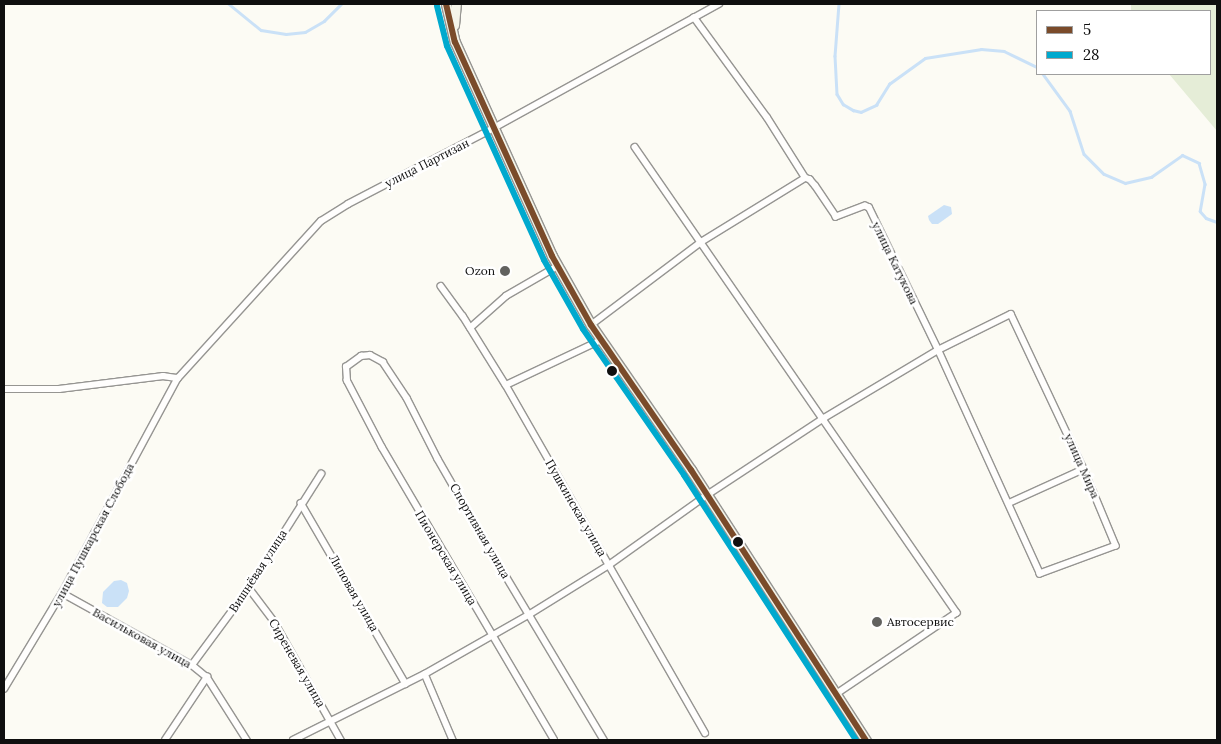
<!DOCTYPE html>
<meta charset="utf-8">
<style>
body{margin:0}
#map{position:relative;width:1221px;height:744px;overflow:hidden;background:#fcfbf4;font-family:Lora,serif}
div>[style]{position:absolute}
.cemetery>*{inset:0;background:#e5edd7}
.water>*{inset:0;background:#cae1f7}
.stream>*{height:2.5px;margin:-1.25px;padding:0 1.25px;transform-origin:1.25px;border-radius:1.25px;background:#cae1f7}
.roads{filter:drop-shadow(1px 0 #969592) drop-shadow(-1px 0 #969592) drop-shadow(0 1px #969592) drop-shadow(0 -1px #969592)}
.street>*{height:5.5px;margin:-2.75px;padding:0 2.75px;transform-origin:2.75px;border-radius:2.75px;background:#fffefd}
.secondary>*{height:9px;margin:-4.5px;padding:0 4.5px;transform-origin:4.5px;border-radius:4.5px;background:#f5f5ea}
.bus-1>*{height:6px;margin:-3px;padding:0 3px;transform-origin:3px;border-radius:3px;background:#7a4b2a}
.bus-2>*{height:6px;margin:-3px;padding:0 3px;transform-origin:3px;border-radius:3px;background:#00a9ce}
.dots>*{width:14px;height:14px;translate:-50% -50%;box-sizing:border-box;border:2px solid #fff;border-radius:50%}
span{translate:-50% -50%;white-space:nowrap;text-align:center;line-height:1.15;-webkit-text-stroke:5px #fff;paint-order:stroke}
.street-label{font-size:12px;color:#0f0f0f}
.poi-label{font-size:12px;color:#0f0f0f}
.right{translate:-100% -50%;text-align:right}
.left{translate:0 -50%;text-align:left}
.frame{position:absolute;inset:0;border:5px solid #0f0f0f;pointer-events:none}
.legend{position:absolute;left:1036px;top:10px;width:175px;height:65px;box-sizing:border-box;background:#fff;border:1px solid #9f9f9f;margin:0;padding:6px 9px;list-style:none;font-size:15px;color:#0f0f0f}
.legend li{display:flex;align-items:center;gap:10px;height:25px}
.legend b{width:25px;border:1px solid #9f9f9f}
</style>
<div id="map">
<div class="cemetery">
<i style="clip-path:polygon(1131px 4px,1217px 4px,1217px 131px,1169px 74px,1210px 74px,1210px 11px,1131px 11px)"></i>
</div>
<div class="water">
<i style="clip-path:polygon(944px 205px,951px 207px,952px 214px,938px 224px,932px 224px,929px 220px,928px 216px)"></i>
<i style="clip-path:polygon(121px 580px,127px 583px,129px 591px,127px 598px,118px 607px,107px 607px,102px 603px,103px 592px,114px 581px)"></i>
</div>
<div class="stream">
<i style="left:229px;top:4px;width:41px;rotate:39.1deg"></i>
<i style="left:261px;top:30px;width:25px;rotate:9deg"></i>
<i style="left:286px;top:34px;width:19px;rotate:-6deg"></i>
<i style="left:305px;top:32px;width:22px;rotate:-30deg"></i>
<i style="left:324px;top:21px;width:24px;rotate:-45deg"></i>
<i style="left:839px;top:4px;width:52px;rotate:94.4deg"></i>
<i style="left:835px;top:56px;width:38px;rotate:87deg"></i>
<i style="left:837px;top:94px;width:12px;rotate:59deg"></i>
<i style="left:843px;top:104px;width:12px;rotate:31deg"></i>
<i style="left:853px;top:110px;width:8px;rotate:14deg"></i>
<i style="left:861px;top:112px;width:17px;rotate:-25deg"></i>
<i style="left:876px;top:105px;width:25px;rotate:-58deg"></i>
<i style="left:889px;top:84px;width:44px;rotate:-35.8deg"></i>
<i style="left:925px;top:58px;width:57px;rotate:-9.1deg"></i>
<i style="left:981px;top:49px;width:23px;rotate:5deg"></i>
<i style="left:1004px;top:51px;width:37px;rotate:26deg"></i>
<i style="left:1043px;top:74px;width:46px;rotate:53.9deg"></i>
<i style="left:1070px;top:111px;width:45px;rotate:72deg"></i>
<i style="left:1084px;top:154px;width:28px;rotate:45deg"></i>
<i style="left:1104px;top:174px;width:23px;rotate:23deg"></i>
<i style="left:1125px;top:183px;width:27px;rotate:-13deg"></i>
<i style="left:1151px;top:177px;width:38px;rotate:-35deg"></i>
<i style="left:1182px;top:155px;width:19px;rotate:25deg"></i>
<i style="left:1199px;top:163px;width:22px;rotate:74deg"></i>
<i style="left:1205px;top:184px;width:27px;rotate:100deg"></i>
<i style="left:1200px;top:211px;width:9px;rotate:49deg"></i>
<i style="left:1206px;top:218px;width:12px;rotate:20deg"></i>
</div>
<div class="roads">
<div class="street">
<i style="left:635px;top:147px;width:566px;rotate:55.36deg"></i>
<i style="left:957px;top:613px;width:145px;rotate:146deg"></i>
<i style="left:441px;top:286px;width:37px;rotate:54deg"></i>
<i style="left:463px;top:316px;width:81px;rotate:58.1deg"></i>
<i style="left:506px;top:385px;width:401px;rotate:60.2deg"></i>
<i style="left:591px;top:325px;width:138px;rotate:-37deg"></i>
<i style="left:701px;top:242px;width:122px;rotate:-31.6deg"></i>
<i style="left:470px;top:328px;width:48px;rotate:-41.6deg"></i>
<i style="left:506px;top:296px;width:60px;rotate:-30deg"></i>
<i style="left:506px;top:385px;width:105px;rotate:-25.3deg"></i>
<i style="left:4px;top:389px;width:55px"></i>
<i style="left:59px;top:389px;width:105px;rotate:-7.1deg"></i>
<i style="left:163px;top:376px;width:15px;rotate:8deg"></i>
<i style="left:301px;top:503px;width:209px;rotate:59.9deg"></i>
<i style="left:1009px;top:503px;width:82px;rotate:-24.4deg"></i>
<i style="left:249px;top:588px;width:41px;rotate:52.9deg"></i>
<i style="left:274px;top:621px;width:137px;rotate:60.6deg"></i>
<i style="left:62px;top:593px;width:149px;rotate:29deg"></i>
<i style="left:192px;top:665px;width:19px;rotate:39deg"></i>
<i style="left:207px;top:677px;width:75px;rotate:57.6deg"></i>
<i style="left:192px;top:665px;width:96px;rotate:-53.5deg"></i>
<i style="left:249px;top:588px;width:135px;rotate:-57.7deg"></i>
<i style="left:425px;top:674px;width:72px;rotate:67deg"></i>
<i style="left:4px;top:689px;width:112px;rotate:-58.9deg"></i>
<i style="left:62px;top:593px;width:244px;rotate:-61.7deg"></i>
<i style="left:178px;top:378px;width:212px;rotate:-47.7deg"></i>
<i style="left:321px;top:221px;width:32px;rotate:-32deg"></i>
<i style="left:348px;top:204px;width:165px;rotate:-27.5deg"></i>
<i style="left:494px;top:128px;width:257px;rotate:-28.9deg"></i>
<i style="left:165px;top:740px;width:76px;rotate:-56.3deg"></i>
<i style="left:293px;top:740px;width:148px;rotate:-26.6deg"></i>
<i style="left:425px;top:674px;width:121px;rotate:-29.7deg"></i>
<i style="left:530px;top:614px;width:93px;rotate:-31.8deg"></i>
<i style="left:609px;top:565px;width:120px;rotate:-35.5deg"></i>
<i style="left:707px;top:495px;width:140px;rotate:-33.3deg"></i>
<i style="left:824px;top:418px;width:133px;rotate:-30.8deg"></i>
<i style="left:938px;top:350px;width:81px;rotate:-26.3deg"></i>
<i style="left:1011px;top:314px;width:171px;rotate:64.8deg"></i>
<i style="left:1084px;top:469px;width:83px;rotate:67.4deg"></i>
<i style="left:1116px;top:546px;width:81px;rotate:159.8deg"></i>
<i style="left:1040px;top:574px;width:246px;rotate:-114.5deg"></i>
<i style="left:938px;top:350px;width:158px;rotate:-115.9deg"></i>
<i style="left:869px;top:208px;width:4px;rotate:-153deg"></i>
<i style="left:865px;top:206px;width:31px;rotate:159deg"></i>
<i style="left:836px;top:217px;width:37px;rotate:-124deg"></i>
<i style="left:815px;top:186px;width:8px;rotate:-130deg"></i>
<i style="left:810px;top:180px;width:5px;rotate:-158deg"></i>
<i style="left:805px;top:178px;width:71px;rotate:-122.3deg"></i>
<i style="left:767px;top:118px;width:124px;rotate:-126.1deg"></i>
<i style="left:554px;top:740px;width:339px;rotate:-120.5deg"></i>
<i style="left:382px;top:448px;width:76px;rotate:-117.6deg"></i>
<i style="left:347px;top:381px;width:14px;rotate:-94deg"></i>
<i style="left:346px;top:367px;width:19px;rotate:-36deg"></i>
<i style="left:361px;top:356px;width:9px;rotate:-6deg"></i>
<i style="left:370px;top:355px;width:15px;rotate:28deg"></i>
<i style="left:383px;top:362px;width:43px;rotate:56.3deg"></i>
<i style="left:407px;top:398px;width:68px;rotate:63.1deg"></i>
<i style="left:438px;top:459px;width:100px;rotate:60.1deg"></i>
<i style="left:488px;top:546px;width:226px;rotate:59.1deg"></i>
</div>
<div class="secondary">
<i style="left:446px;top:4px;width:39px;rotate:77deg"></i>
<i style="left:455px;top:42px;width:235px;rotate:65.6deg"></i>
<i style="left:552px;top:256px;width:79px;rotate:60.5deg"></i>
<i style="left:591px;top:325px;width:176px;rotate:55.4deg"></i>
<i style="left:691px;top:470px;width:322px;rotate:57.1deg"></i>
<i style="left:454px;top:25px;width:21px;rotate:-85deg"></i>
</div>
</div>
<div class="bus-1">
<i style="left:446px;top:4px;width:39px;rotate:77deg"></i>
<i style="left:455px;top:42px;width:235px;rotate:65.6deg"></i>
<i style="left:552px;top:256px;width:79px;rotate:60.5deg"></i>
<i style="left:591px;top:325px;width:176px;rotate:55.4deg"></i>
<i style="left:691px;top:470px;width:322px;rotate:57.1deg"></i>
</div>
<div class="bus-2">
<i style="left:437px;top:6px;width:41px;rotate:76deg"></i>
<i style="left:447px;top:46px;width:235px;rotate:65.6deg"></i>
<i style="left:544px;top:260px;width:79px;rotate:60.5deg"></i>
<i style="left:583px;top:329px;width:178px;rotate:55.3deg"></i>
<i style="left:684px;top:475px;width:316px;rotate:57deg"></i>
</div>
<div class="dots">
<i style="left:505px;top:271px;background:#62625f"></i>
<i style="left:612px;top:371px;background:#0f0f0f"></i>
<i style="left:738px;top:542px;background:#0f0f0f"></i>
<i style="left:877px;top:622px;background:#62625f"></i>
</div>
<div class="street-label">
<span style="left:427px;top:163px;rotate:-27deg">улица Партизан</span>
<span style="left:895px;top:263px;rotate:64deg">улица Катукова</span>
<span style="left:1082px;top:466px;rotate:66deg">улица Мира</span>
<span style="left:576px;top:508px;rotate:60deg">Пушкинская улица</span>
<span style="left:480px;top:531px;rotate:60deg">Спортивная улица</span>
<span style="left:93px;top:535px;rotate:-62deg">улица Пушкарская Слобода</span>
<span style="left:446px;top:558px;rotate:59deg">Пионерская улица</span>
<span style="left:258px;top:571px;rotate:-57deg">Вишнёвая улица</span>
<span style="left:354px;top:593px;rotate:60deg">Липовая улица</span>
<span style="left:142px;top:638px;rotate:29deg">Васильковая улица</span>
<span style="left:297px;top:663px;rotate:60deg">Сиреневая улица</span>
</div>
<div class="poi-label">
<span class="right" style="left:495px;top:271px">Ozon</span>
<span class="left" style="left:887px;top:622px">Автосервис</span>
</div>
<div class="frame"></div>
<ul class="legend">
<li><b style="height:6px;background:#7a4b2a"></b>5</li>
<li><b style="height:6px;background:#00a9ce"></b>28</li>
</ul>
</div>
